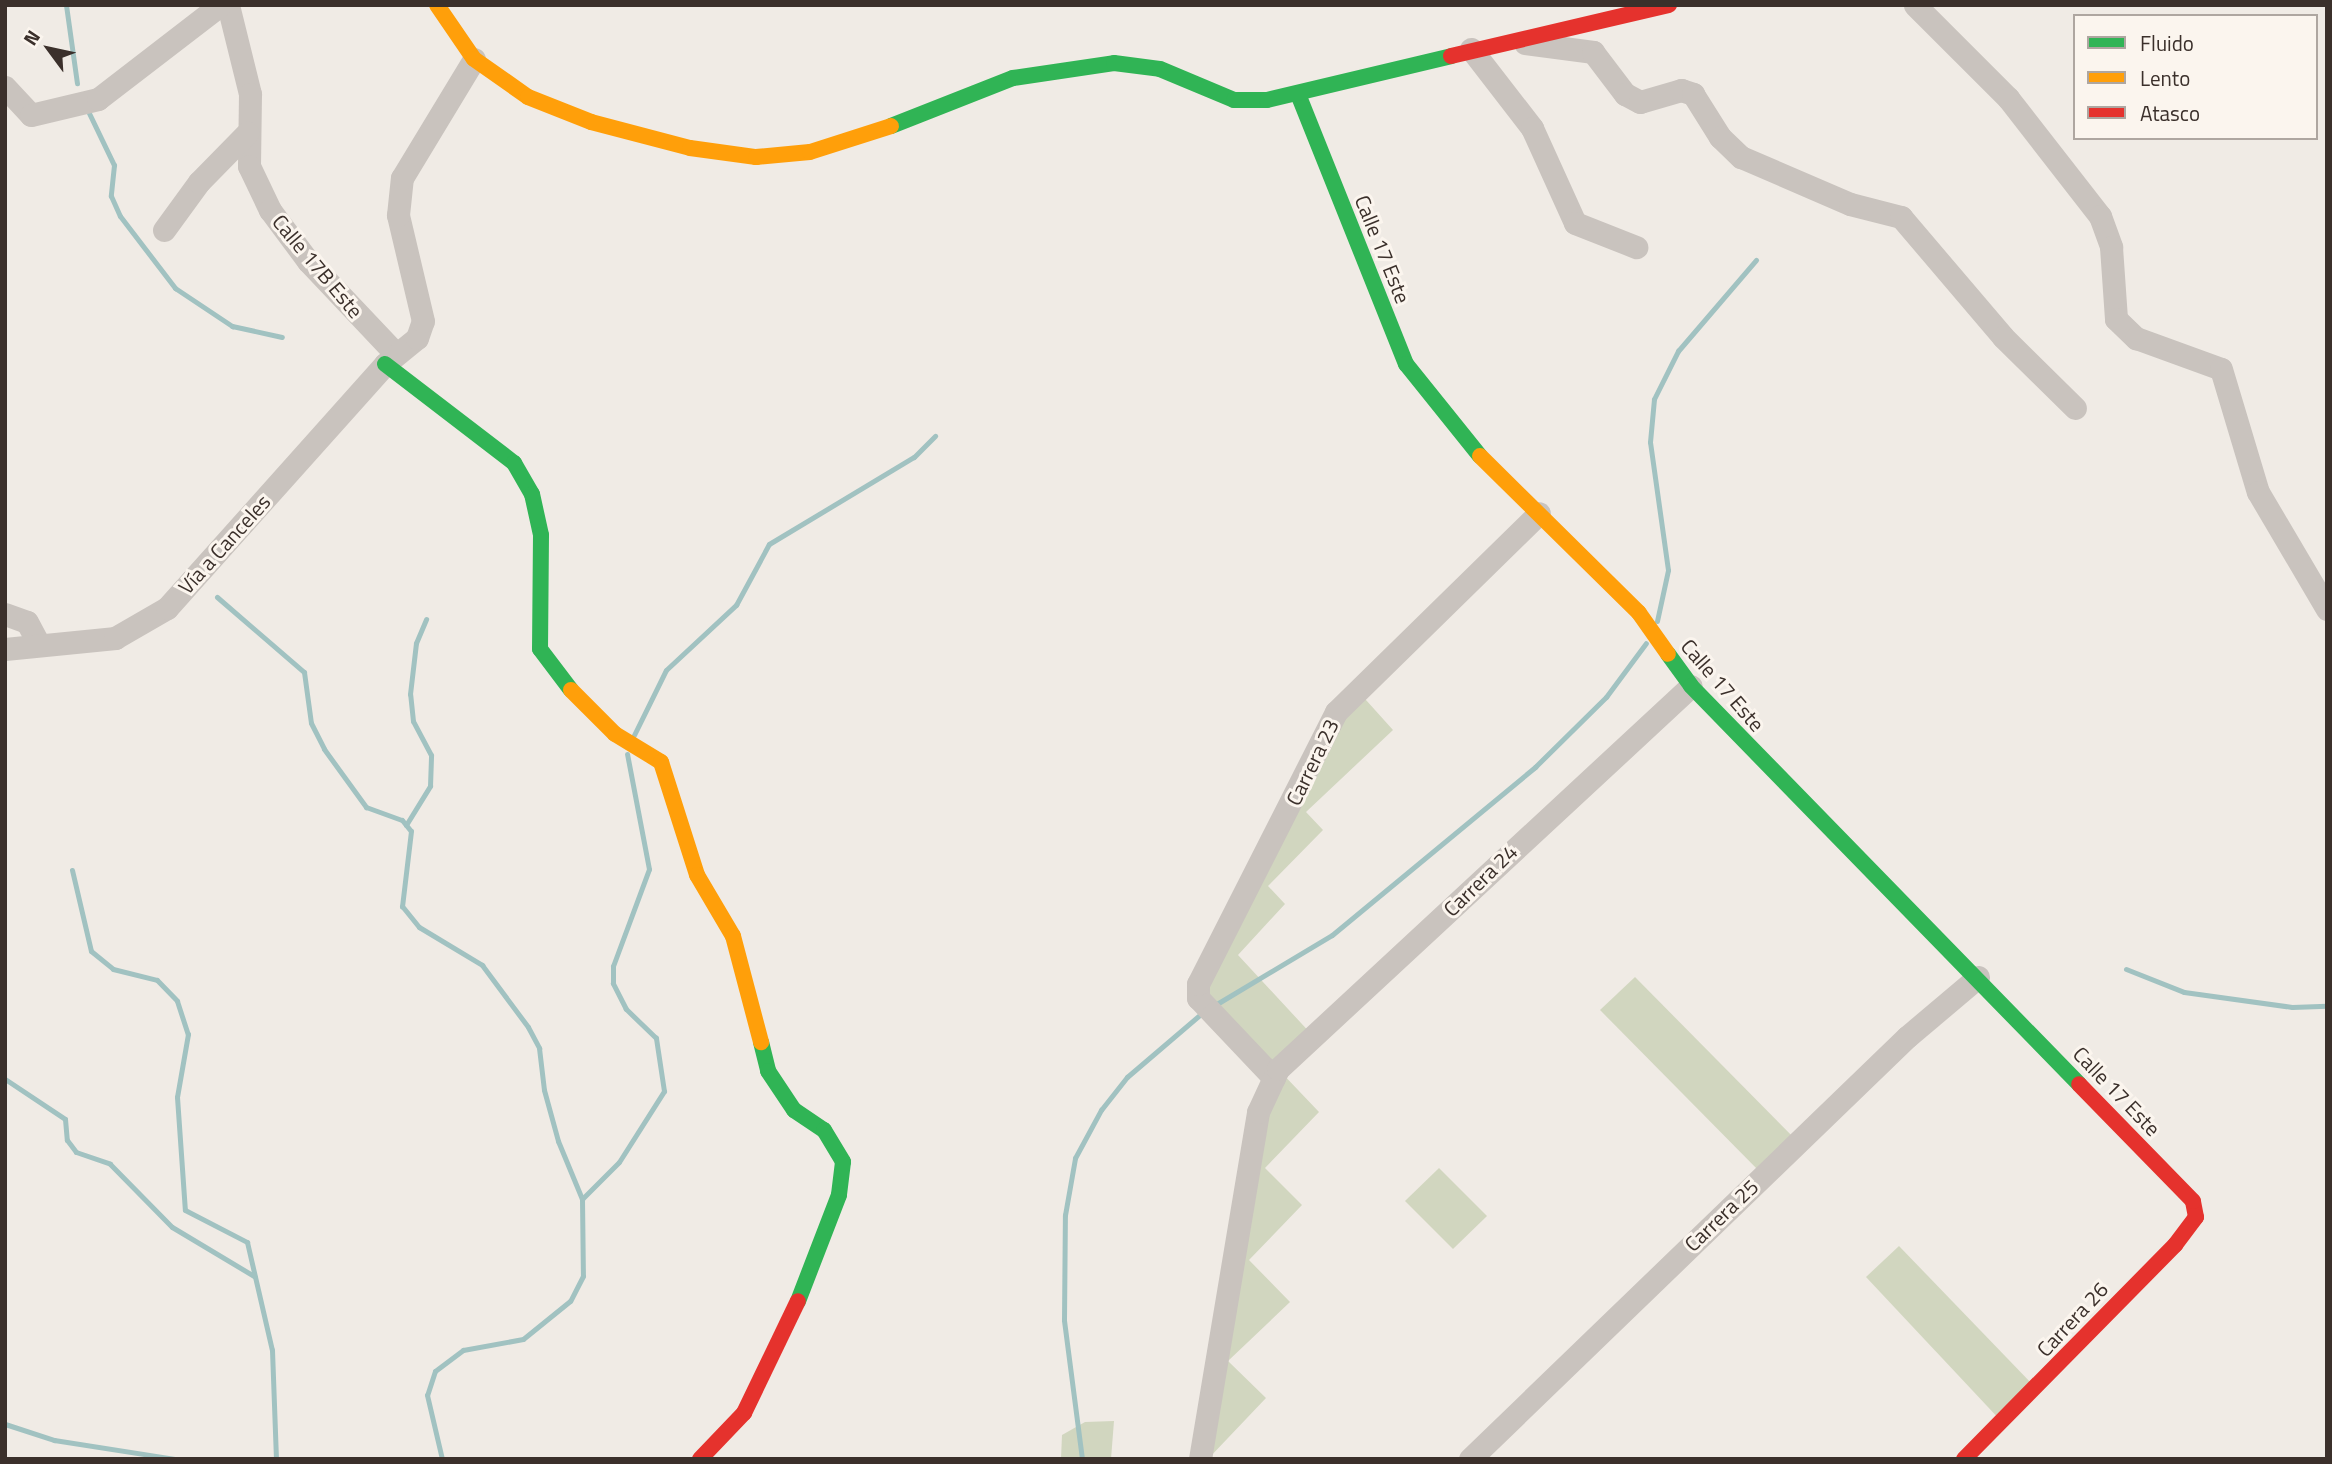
<!DOCTYPE html>
<meta charset="utf-8">
<style>
body{margin:0}
#map{position:relative;width:2332px;height:1464px;overflow:hidden;background:#f0ebe5;font-family:"Titillium Web",sans-serif}
div>[style]{position:absolute}
.green>*{inset:0;background:#d1d6bf}
.stream>*{height:5px;margin:-2.5px;padding:0 2.5px;transform-origin:2.5px;border-radius:2.5px;background:#a1c2c1}
.street>*{height:23px;margin:-11.5px;padding:0 11.5px;transform-origin:11.5px;border-radius:11.5px;background:#c9c3be}
.fast>*{height:16px;margin:-8px;padding:0 8px;transform-origin:8px;border-radius:8px;background:#30b455}
.slow>*{height:16px;margin:-8px;padding:0 8px;transform-origin:8px;border-radius:8px;background:#ff9f0a}
.jam>*{height:16px;margin:-8px;padding:0 8px;transform-origin:8px;border-radius:8px;background:#e5322d}
span{translate:-50% -50%;white-space:nowrap;text-align:center;line-height:1.15;-webkit-text-stroke:6px #fbf5ee;paint-order:stroke}
.street-label{font-size:21px;color:#3b302b}
.frame{position:absolute;inset:0;border:7px solid #3b302b;pointer-events:none}
.legend{position:absolute;left:2073px;top:14px;width:245px;height:126px;box-sizing:border-box;background:#fbf5ee;border:2px solid #aea6a0;margin:0;padding:9px 12px;list-style:none;font-size:21px;color:#3b302b}
.legend li{display:flex;align-items:center;gap:14px;height:35px}
.legend b{width:35px;border:2px solid #aea6a0}
.north{position:absolute;left:14px;top:14px;width:70px;height:70px;-webkit-text-stroke:5px #fbf5ee;paint-order:stroke;rotate:303deg;font-size:19px;font-weight:700;line-height:28px;text-align:center;color:#3b302b}
.north::after{content:'';display:block;margin:auto;width:24px;height:32px;background:#3b302b;clip-path:polygon(50% 0,100% 100%,50% 72%,0 100%)}
</style>
<div id="map">
<div class="green">
<i style="clip-path:polygon(1357px 690px,1393px 730px,1306px 812px,1323px 830px,1268px 886px,1285px 904px,1238px 955px,1314px 1037px,1278px 1069px,1319px 1112px,1265px 1168px,1302px 1205px,1249px 1260px,1290px 1302px,1228px 1361px,1266px 1398px,1208px 1459px,1274px 1078px,1198px 998px)"></i>
<i style="clip-path:polygon(1635px 977px,1799px 1143px,1763px 1175px,1600px 1010px)"></i>
<i style="clip-path:polygon(1439px 1168px,1487px 1216px,1453px 1249px,1405px 1201px)"></i>
<i style="clip-path:polygon(1899px 1246px,2037px 1389px,2002px 1422px,1866px 1277px)"></i>
<i style="clip-path:polygon(1114px 1421px,1111px 1459px,1061px 1459px,1062px 1435px,1085px 1422px)"></i>
</div>
<div class="stream">
<i style="left:66px;top:5px;width:79px;rotate:82deg"></i>
<i style="left:88px;top:111px;width:60px;rotate:64.3deg"></i>
<i style="left:114px;top:165px;width:31px;rotate:96deg"></i>
<i style="left:111px;top:196px;width:22px;rotate:66deg"></i>
<i style="left:120px;top:216px;width:91px;rotate:52.6deg"></i>
<i style="left:175px;top:288px;width:69px;rotate:33.7deg"></i>
<i style="left:232px;top:326px;width:51px;rotate:12.4deg"></i>
<i style="left:217px;top:597px;width:115px;rotate:40.8deg"></i>
<i style="left:304px;top:672px;width:51px;rotate:82.2deg"></i>
<i style="left:311px;top:723px;width:29px;rotate:63deg"></i>
<i style="left:324px;top:749px;width:72px;rotate:54.1deg"></i>
<i style="left:366px;top:807px;width:38px;rotate:20deg"></i>
<i style="left:402px;top:820px;width:14px;rotate:51deg"></i>
<i style="left:411px;top:831px;width:76px;rotate:96.8deg"></i>
<i style="left:402px;top:906px;width:27px;rotate:51deg"></i>
<i style="left:419px;top:927px;width:74px;rotate:31.1deg"></i>
<i style="left:482px;top:965px;width:77px;rotate:53.4deg"></i>
<i style="left:528px;top:1027px;width:24px;rotate:62deg"></i>
<i style="left:539px;top:1048px;width:42px;rotate:83.2deg"></i>
<i style="left:544px;top:1090px;width:53px;rotate:74.6deg"></i>
<i style="left:558px;top:1141px;width:63px;rotate:67.5deg"></i>
<i style="left:582px;top:1199px;width:77px;rotate:89.3deg"></i>
<i style="left:583px;top:1276px;width:28px;rotate:117deg"></i>
<i style="left:570px;top:1301px;width:60px;rotate:141deg"></i>
<i style="left:523px;top:1339px;width:61px;rotate:169.6deg"></i>
<i style="left:463px;top:1350px;width:35px;rotate:143deg"></i>
<i style="left:435px;top:1371px;width:25px;rotate:108deg"></i>
<i style="left:427px;top:1395px;width:66px;rotate:76.8deg"></i>
<i style="left:1657px;top:621px;width:52px;rotate:-77.8deg"></i>
<i style="left:1668px;top:570px;width:129px;rotate:-98deg"></i>
<i style="left:1650px;top:442px;width:43px;rotate:-84.7deg"></i>
<i style="left:1654px;top:399px;width:54px;rotate:-63.4deg"></i>
<i style="left:1678px;top:351px;width:120px;rotate:-49.4deg"></i>
<i style="left:634px;top:735px;width:72px;rotate:-63.8deg"></i>
<i style="left:666px;top:670px;width:96px;rotate:-42.9deg"></i>
<i style="left:736px;top:605px;width:69px;rotate:-61.6deg"></i>
<i style="left:769px;top:544px;width:169px;rotate:-31deg"></i>
<i style="left:914px;top:457px;width:30px;rotate:-45deg"></i>
<i style="left:406px;top:825px;width:46px;rotate:-58.4deg"></i>
<i style="left:430px;top:786px;width:31px;rotate:-88deg"></i>
<i style="left:431px;top:755px;width:38px;rotate:-118deg"></i>
<i style="left:413px;top:721px;width:27px;rotate:-96deg"></i>
<i style="left:410px;top:694px;width:51px;rotate:-83.3deg"></i>
<i style="left:416px;top:643px;width:26px;rotate:-67deg"></i>
<i style="left:72px;top:870px;width:83px;rotate:76.8deg"></i>
<i style="left:91px;top:951px;width:28px;rotate:39deg"></i>
<i style="left:113px;top:969px;width:45px;rotate:14deg"></i>
<i style="left:157px;top:980px;width:29px;rotate:46deg"></i>
<i style="left:177px;top:1001px;width:35px;rotate:72deg"></i>
<i style="left:188px;top:1034px;width:64px;rotate:99.9deg"></i>
<i style="left:177px;top:1097px;width:113px;rotate:86deg"></i>
<i style="left:185px;top:1210px;width:70px;rotate:27.3deg"></i>
<i style="left:247px;top:1242px;width:111px;rotate:77deg"></i>
<i style="left:272px;top:1350px;width:109px;rotate:87.9deg"></i>
<i style="left:2126px;top:969px;width:62px;rotate:21.6deg"></i>
<i style="left:2184px;top:992px;width:109px;rotate:7.9deg"></i>
<i style="left:2292px;top:1007px;width:35px;rotate:-2deg"></i>
<i style="left:1215px;top:1005px;width:136px;rotate:-30.9deg"></i>
<i style="left:1332px;top:935px;width:264px;rotate:-39.6deg"></i>
<i style="left:1535px;top:767px;width:100px;rotate:-44.6deg"></i>
<i style="left:1606px;top:697px;width:67px;rotate:-53.5deg"></i>
<i style="left:5px;top:1079px;width:72px;rotate:33.7deg"></i>
<i style="left:65px;top:1119px;width:21px;rotate:85deg"></i>
<i style="left:67px;top:1140px;width:15px;rotate:53deg"></i>
<i style="left:76px;top:1152px;width:36px;rotate:19deg"></i>
<i style="left:110px;top:1164px;width:88px;rotate:45.5deg"></i>
<i style="left:172px;top:1227px;width:96px;rotate:30.9deg"></i>
<i style="left:582px;top:1199px;width:52px;rotate:-45deg"></i>
<i style="left:619px;top:1162px;width:84px;rotate:-57.6deg"></i>
<i style="left:664px;top:1091px;width:54px;rotate:-98.6deg"></i>
<i style="left:656px;top:1038px;width:42px;rotate:-136deg"></i>
<i style="left:626px;top:1009px;width:29px;rotate:-117deg"></i>
<i style="left:613px;top:983px;width:17px;rotate:-90deg"></i>
<i style="left:613px;top:966px;width:103px;rotate:-69.6deg"></i>
<i style="left:649px;top:869px;width:117px;rotate:-100.8deg"></i>
<i style="left:5px;top:1424px;width:52px;rotate:18.1deg"></i>
<i style="left:54px;top:1440px;width:122px;rotate:8.9deg"></i>
<i style="left:1082px;top:1459px;width:140px;rotate:-97.4deg"></i>
<i style="left:1064px;top:1320px;width:105px;rotate:-89.5deg"></i>
<i style="left:1065px;top:1215px;width:58px;rotate:-80deg"></i>
<i style="left:1075px;top:1158px;width:55px;rotate:-61.6deg"></i>
<i style="left:1101px;top:1110px;width:42px;rotate:-51.8deg"></i>
<i style="left:1127px;top:1077px;width:100px;rotate:-40.5deg"></i>
</div>
<div class="street">
<i style="left:228px;top:5px;width:92px;rotate:76.1deg"></i>
<i style="left:250px;top:94px;width:72px;rotate:90.8deg"></i>
<i style="left:249px;top:166px;width:49px;rotate:64.5deg"></i>
<i style="left:270px;top:210px;width:64px;rotate:53.3deg"></i>
<i style="left:308px;top:261px;width:128px;rotate:46.6deg"></i>
<i style="left:1915px;top:5px;width:132px;rotate:45deg"></i>
<i style="left:2008px;top:98px;width:150px;rotate:52.1deg"></i>
<i style="left:2100px;top:216px;width:33px;rotate:70deg"></i>
<i style="left:2111px;top:247px;width:72px;rotate:86deg"></i>
<i style="left:2116px;top:319px;width:28px;rotate:44deg"></i>
<i style="left:2136px;top:338px;width:90px;rotate:20deg"></i>
<i style="left:2221px;top:369px;width:128px;rotate:73.3deg"></i>
<i style="left:2258px;top:492px;width:136px;rotate:59.5deg"></i>
<i style="left:1525px;top:43px;width:69px;rotate:7.5deg"></i>
<i style="left:1593px;top:52px;width:53px;rotate:52.7deg"></i>
<i style="left:1625px;top:94px;width:17px;rotate:28deg"></i>
<i style="left:1640px;top:102px;width:43px;rotate:-16.3deg"></i>
<i style="left:1681px;top:90px;width:13px;rotate:18deg"></i>
<i style="left:1693px;top:94px;width:51px;rotate:57.9deg"></i>
<i style="left:1720px;top:137px;width:29px;rotate:44deg"></i>
<i style="left:1741px;top:157px;width:119px;rotate:23.3deg"></i>
<i style="left:1850px;top:204px;width:53px;rotate:14.3deg"></i>
<i style="left:1901px;top:217px;width:157px;rotate:49.6deg"></i>
<i style="left:2003px;top:337px;width:101px;rotate:44.6deg"></i>
<i style="left:1471px;top:49px;width:100px;rotate:52.3deg"></i>
<i style="left:1532px;top:128px;width:104px;rotate:65.6deg"></i>
<i style="left:1575px;top:223px;width:66px;rotate:21.5deg"></i>
<i style="left:5px;top:87px;width:38px;rotate:47deg"></i>
<i style="left:31px;top:115px;width:69px;rotate:-13.4deg"></i>
<i style="left:98px;top:99px;width:154px;rotate:-37.6deg"></i>
<i style="left:164px;top:230px;width:59px;rotate:-53.9deg"></i>
<i style="left:199px;top:182px;width:69px;rotate:-45.6deg"></i>
<i style="left:5px;top:614px;width:23px;rotate:20deg"></i>
<i style="left:27px;top:622px;width:26px;rotate:62deg"></i>
<i style="left:5px;top:649px;width:111px;rotate:-5.7deg"></i>
<i style="left:115px;top:638px;width:60px;rotate:-30deg"></i>
<i style="left:167px;top:608px;width:327px;rotate:-48.2deg"></i>
<i style="left:385px;top:364px;width:41px;rotate:-39.1deg"></i>
<i style="left:417px;top:338px;width:18px;rotate:-71deg"></i>
<i style="left:423px;top:321px;width:109px;rotate:-103.3deg"></i>
<i style="left:398px;top:215px;width:37px;rotate:-84deg"></i>
<i style="left:402px;top:178px;width:139px;rotate:-58.8deg"></i>
<i style="left:1274px;top:1078px;width:110px;rotate:-133.5deg"></i>
<i style="left:1198px;top:998px;width:14px;rotate:-90deg"></i>
<i style="left:1198px;top:984px;width:305px;rotate:-63.1deg"></i>
<i style="left:1336px;top:712px;width:284px;rotate:-44.4deg"></i>
<i style="left:1200px;top:1459px;width:352px;rotate:-80.5deg"></i>
<i style="left:1258px;top:1112px;width:47px;rotate:-65.1deg"></i>
<i style="left:1278px;top:1069px;width:563px;rotate:-42.84deg"></i>
<i style="left:1470px;top:1459px;width:607px;rotate:-44deg"></i>
<i style="left:1907px;top:1037px;width:93px;rotate:-40.2deg"></i>
</div>
<div class="fast">
<i style="left:1298px;top:94px;width:291px;rotate:68.2deg"></i>
<i style="left:1406px;top:364px;width:118px;rotate:51.2deg"></i>
<i style="left:891px;top:126px;width:131px;rotate:-21.5deg"></i>
<i style="left:1013px;top:78px;width:102px;rotate:-8.4deg"></i>
<i style="left:1114px;top:63px;width:46px;rotate:7.4deg"></i>
<i style="left:1160px;top:69px;width:80px;rotate:22.7deg"></i>
<i style="left:1234px;top:100px;width:33px"></i>
<i style="left:1267px;top:100px;width:189px;rotate:-13.4deg"></i>
<i style="left:385px;top:364px;width:163px;rotate:37.5deg"></i>
<i style="left:514px;top:463px;width:36px;rotate:60deg"></i>
<i style="left:532px;top:494px;width:42px;rotate:77.6deg"></i>
<i style="left:541px;top:535px;width:114px;rotate:90.5deg"></i>
<i style="left:540px;top:649px;width:51px;rotate:52.9deg"></i>
<i style="left:1668px;top:654px;width:39px;rotate:54deg"></i>
<i style="left:1691px;top:686px;width:556px;rotate:45.73deg"></i>
<i style="left:761px;top:1042px;width:30px;rotate:76deg"></i>
<i style="left:768px;top:1071px;width:47px;rotate:56.3deg"></i>
<i style="left:794px;top:1110px;width:36px;rotate:34deg"></i>
<i style="left:824px;top:1130px;width:37px;rotate:59deg"></i>
<i style="left:843px;top:1162px;width:33px;rotate:97deg"></i>
<i style="left:839px;top:1195px;width:114px;rotate:111.1deg"></i>
</div>
<div class="slow">
<i style="left:437px;top:5px;width:65px;rotate:55.6deg"></i>
<i style="left:474px;top:59px;width:66px;rotate:35.1deg"></i>
<i style="left:528px;top:97px;width:68px;rotate:21.6deg"></i>
<i style="left:591px;top:122px;width:102px;rotate:14.7deg"></i>
<i style="left:690px;top:148px;width:67px;rotate:7.8deg"></i>
<i style="left:756px;top:157px;width:54px;rotate:-5.3deg"></i>
<i style="left:810px;top:152px;width:85px;rotate:-17.8deg"></i>
<i style="left:1480px;top:456px;width:223px;rotate:44.6deg"></i>
<i style="left:1639px;top:613px;width:50px;rotate:54.7deg"></i>
<i style="left:571px;top:690px;width:62px;rotate:45deg"></i>
<i style="left:615px;top:734px;width:54px;rotate:31.3deg"></i>
<i style="left:661px;top:762px;width:119px;rotate:72.3deg"></i>
<i style="left:697px;top:875px;width:71px;rotate:59.5deg"></i>
<i style="left:733px;top:936px;width:110px;rotate:75.2deg"></i>
</div>
<div class="jam">
<i style="left:1451px;top:56px;width:224px;rotate:-13.2deg"></i>
<i style="left:700px;top:1459px;width:64px;rotate:-46.3deg"></i>
<i style="left:744px;top:1413px;width:124px;rotate:-64.3deg"></i>
<i style="left:1964px;top:1459px;width:301px;rotate:-45.4deg"></i>
<i style="left:2175px;top:1245px;width:35px;rotate:-53deg"></i>
<i style="left:2196px;top:1217px;width:16px;rotate:-101deg"></i>
<i style="left:2193px;top:1201px;width:163px;rotate:-134.3deg"></i>
</div>
<div class="street-label">
<span style="left:1383px;top:249px;rotate:68deg">Calle 17 Este</span>
<span style="left:318px;top:266px;rotate:50deg">Calle 17B Este</span>
<span style="left:224px;top:544px;rotate:-48deg">Vía a Canceles</span>
<span style="left:1723px;top:685px;rotate:49deg">Calle 17 Este</span>
<span style="left:1312px;top:762px;rotate:-64deg">Carrera 23</span>
<span style="left:1480px;top:880px;rotate:-44deg">Carrera 24</span>
<span style="left:2117px;top:1091px;rotate:46deg">Calle 17 Este</span>
<span style="left:1721px;top:1215px;rotate:-44deg">Carrera 25</span>
<span style="left:2072px;top:1319px;rotate:-47deg">Carrera 26</span>
</div>
<div class="frame"></div>
<ul class="legend">
<li><b style="height:9px;background:#30b455"></b>Fluido</li>
<li><b style="height:9px;background:#ff9f0a"></b>Lento</li>
<li><b style="height:9px;background:#e5322d"></b>Atasco</li>
</ul>
<div class="north">N</div>
</div>
